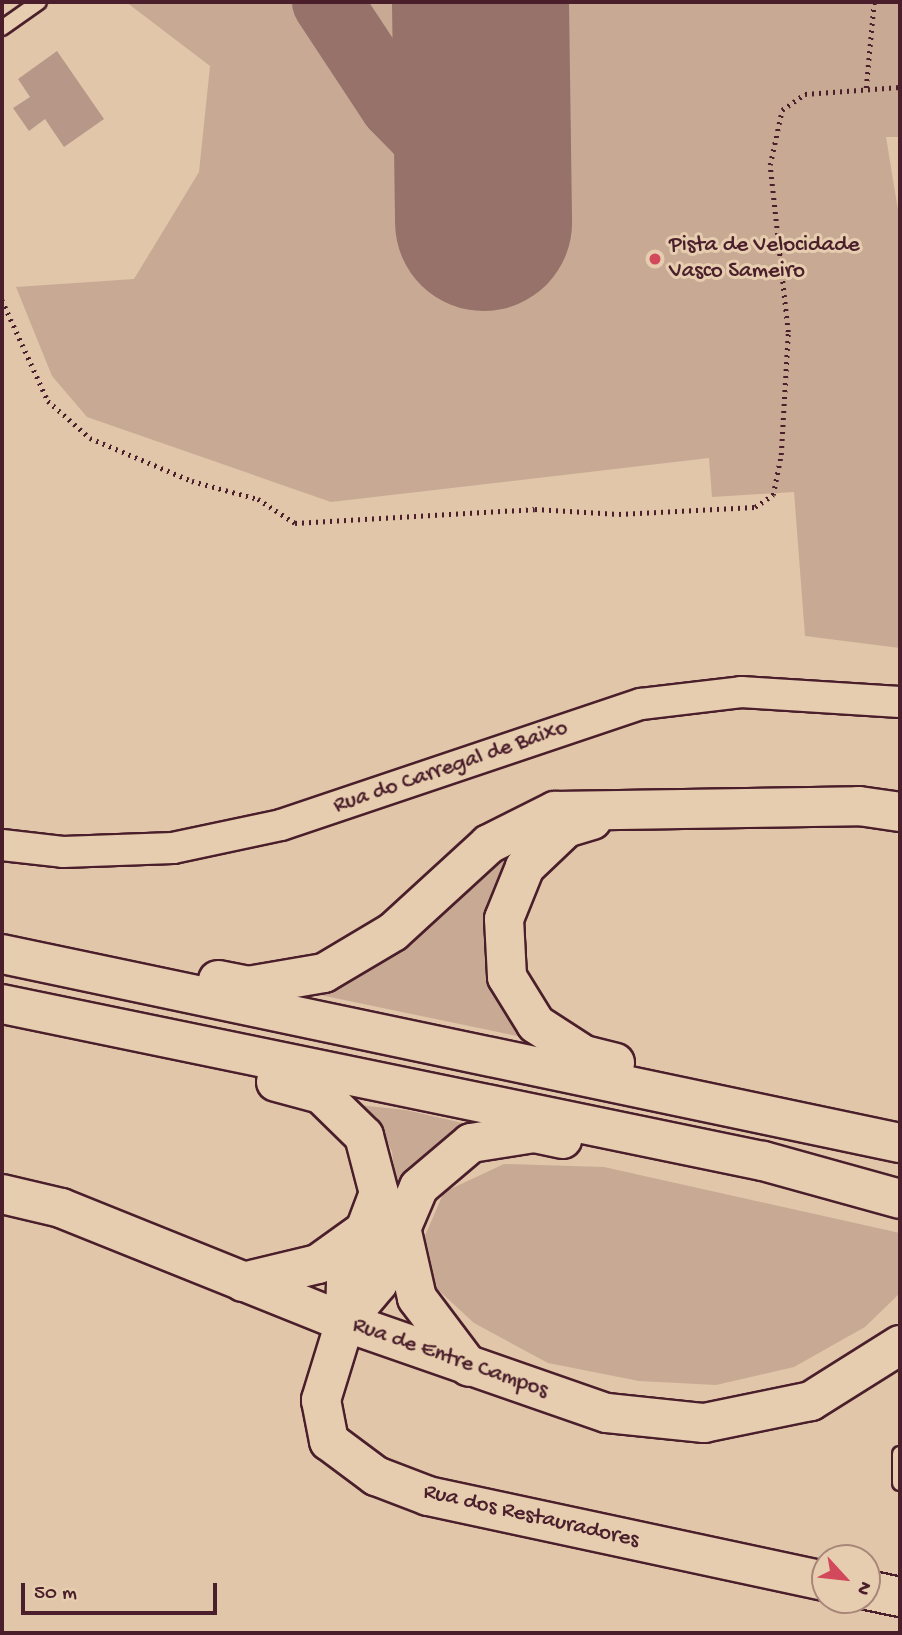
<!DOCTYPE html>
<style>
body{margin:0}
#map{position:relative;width:902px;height:1635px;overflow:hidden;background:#e1c6aa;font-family:"Gochi Hand",sans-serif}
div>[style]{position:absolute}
.built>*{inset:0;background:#d4b8a0}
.green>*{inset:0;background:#c8aa94}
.taxiway>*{height:70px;margin:-35px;padding:0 35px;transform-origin:35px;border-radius:35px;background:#96726a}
.runway>*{height:177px;margin:-88.5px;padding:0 88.5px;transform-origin:88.5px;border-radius:88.5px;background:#96726a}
.building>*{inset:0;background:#b79787}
.path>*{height:4.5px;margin-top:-2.25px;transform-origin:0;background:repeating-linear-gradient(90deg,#4a1f2b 0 2px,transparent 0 7px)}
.roads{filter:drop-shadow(2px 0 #4a1f2b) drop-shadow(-2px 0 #4a1f2b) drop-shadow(0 2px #4a1f2b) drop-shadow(0 -2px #4a1f2b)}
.lane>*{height:14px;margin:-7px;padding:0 7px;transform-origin:7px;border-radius:7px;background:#e7cdaf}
.street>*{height:30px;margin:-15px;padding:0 15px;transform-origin:15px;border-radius:15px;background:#e7cdaf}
.secondary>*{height:38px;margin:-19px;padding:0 19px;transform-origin:19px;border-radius:19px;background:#e7cdaf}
.highway>*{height:38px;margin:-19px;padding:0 19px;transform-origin:19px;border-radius:19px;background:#e7cdaf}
.dots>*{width:19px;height:19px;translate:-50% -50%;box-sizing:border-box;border:4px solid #e7cdaf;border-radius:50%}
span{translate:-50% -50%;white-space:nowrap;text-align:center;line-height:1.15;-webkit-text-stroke:6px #e7cdaf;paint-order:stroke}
.poi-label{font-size:23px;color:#4a1f2b}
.left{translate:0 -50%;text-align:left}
.street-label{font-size:23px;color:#4a1f2b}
.frame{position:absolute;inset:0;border:4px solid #4a1f2b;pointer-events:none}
.north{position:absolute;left:811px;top:1544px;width:70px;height:70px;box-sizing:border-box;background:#e7cdaf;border:2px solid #a8877a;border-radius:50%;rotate:117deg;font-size:19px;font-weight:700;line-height:28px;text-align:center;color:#4a1f2b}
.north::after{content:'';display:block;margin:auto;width:24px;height:32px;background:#d1495b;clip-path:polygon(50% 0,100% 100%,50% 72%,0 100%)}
.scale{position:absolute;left:21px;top:1583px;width:196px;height:32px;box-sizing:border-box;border:4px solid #4a1f2b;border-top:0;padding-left:9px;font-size:21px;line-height:24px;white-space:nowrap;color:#4a1f2b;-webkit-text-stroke:5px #e7cdaf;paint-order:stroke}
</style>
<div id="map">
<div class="built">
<i style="clip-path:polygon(221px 2px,603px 2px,607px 273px,217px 246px)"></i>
</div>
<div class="green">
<i style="clip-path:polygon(126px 2px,307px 2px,410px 159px,438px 227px,530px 223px,526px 2px,900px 2px,900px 137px,886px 137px,900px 222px,900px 648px,805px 636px,794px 492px,712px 497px,709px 458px,331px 502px,87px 417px,52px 376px,16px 287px,134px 279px,199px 172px,210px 66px)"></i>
<i style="clip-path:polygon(343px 2px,433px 2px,432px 60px,421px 73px,403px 76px,386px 66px)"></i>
<i style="clip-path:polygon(527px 841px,496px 887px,537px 1040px,296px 990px,497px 854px)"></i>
<i style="clip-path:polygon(358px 1105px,406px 1110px,480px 1127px,399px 1209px,392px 1152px,381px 1127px)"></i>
<i style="clip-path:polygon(504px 1164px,604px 1167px,900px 1233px,900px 1293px,865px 1327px,794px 1367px,716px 1385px,639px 1381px,548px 1363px,474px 1323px,435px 1287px,424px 1238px,444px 1192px)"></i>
</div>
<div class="taxiway">
<i style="left:327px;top:2px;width:123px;rotate:56.6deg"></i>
<i style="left:395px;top:105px;width:126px;rotate:45.6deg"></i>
</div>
<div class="runway">
<i style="left:480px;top:2px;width:220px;rotate:89.2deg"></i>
</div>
<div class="building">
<i style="clip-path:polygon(57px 51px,104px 119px,64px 147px,45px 119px,29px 131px,13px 108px,30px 97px,18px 79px)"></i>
</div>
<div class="path">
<i style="left:866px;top:88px;width:86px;rotate:-84.7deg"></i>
<i style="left:2px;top:300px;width:111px;rotate:65.5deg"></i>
<i style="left:48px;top:401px;width:56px;rotate:41.4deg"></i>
<i style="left:90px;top:438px;width:111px;rotate:22.9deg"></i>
<i style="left:192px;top:481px;width:68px;rotate:15.3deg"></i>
<i style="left:258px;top:499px;width:44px;rotate:33deg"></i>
<i style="left:295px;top:523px;width:240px;rotate:-3.3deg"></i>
<i style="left:535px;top:509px;width:84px;rotate:3.4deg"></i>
<i style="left:619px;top:514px;width:136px;rotate:-2.9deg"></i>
<i style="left:755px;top:507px;width:22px;rotate:-34deg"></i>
<i style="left:773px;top:495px;width:41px;rotate:-78.7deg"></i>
<i style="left:781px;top:455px;width:123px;rotate:-86.7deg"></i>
<i style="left:788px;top:332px;width:168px;rotate:-96.2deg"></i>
<i style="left:770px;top:165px;width:56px;rotate:-77.7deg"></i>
<i style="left:782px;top:110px;width:28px;rotate:-35deg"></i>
<i style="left:805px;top:94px;width:95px;rotate:-4.2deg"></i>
</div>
<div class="roads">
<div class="lane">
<i style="left:2px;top:28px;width:45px;rotate:-35.1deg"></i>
<i style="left:900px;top:1454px;width:29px;rotate:90deg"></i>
</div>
<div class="street">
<i style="left:2px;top:845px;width:61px;rotate:6.5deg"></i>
<i style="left:63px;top:852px;width:110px;rotate:-2.1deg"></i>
<i style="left:173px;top:848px;width:110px;rotate:-12deg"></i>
<i style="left:281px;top:825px;width:380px;rotate:-18.6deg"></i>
<i style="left:641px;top:704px;width:101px;rotate:-6.8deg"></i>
<i style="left:741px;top:692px;width:159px;rotate:3.6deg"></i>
</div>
<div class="secondary">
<i style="left:2px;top:1194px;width:61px;rotate:13.3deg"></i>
<i style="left:61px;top:1208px;width:306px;rotate:21.9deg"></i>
<i style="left:345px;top:1322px;width:277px;rotate:19.2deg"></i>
<i style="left:607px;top:1413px;width:98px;rotate:5.9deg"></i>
<i style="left:704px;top:1423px;width:109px;rotate:-11.6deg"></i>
<i style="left:811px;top:1401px;width:105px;rotate:-32.2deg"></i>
<i style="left:345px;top:1322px;width:82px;rotate:107.1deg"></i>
<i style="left:321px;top:1400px;width:42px;rotate:79deg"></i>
<i style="left:329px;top:1441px;width:59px;rotate:36.7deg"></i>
<i style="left:376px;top:1476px;width:56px;rotate:21deg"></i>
<i style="left:428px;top:1496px;width:406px;rotate:12.1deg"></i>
<i style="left:867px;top:1590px;width:34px;rotate:12deg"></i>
</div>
<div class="highway">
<i style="left:592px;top:820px;width:27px;rotate:163deg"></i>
<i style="left:566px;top:828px;width:57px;rotate:136.4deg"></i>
<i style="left:525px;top:867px;width:56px;rotate:112deg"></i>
<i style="left:504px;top:919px;width:58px;rotate:87deg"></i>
<i style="left:507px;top:977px;width:55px;rotate:58.3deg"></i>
<i style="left:536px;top:1024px;width:57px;rotate:32.9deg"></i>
<i style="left:584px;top:1055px;width:32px;rotate:14deg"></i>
<i style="left:2px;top:954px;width:918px;rotate:11.89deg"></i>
<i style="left:218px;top:980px;width:31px;rotate:11deg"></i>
<i style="left:248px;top:986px;width:77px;rotate:-9.7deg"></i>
<i style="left:324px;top:973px;width:80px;rotate:-30.7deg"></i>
<i style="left:393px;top:932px;width:130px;rotate:-42.5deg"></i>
<i style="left:489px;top:844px;width:74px;rotate:-26.6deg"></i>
<i style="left:555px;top:811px;width:304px;rotate:-0.9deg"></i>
<i style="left:859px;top:806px;width:41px;rotate:8.3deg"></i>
<i style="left:2px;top:1004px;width:777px;rotate:11.66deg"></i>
<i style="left:763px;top:1161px;width:142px;rotate:15.5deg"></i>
<i style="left:276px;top:1082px;width:47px;rotate:14.9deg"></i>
<i style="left:321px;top:1094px;width:60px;rotate:44.3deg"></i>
<i style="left:364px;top:1136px;width:59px;rotate:75.3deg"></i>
<i style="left:379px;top:1193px;width:94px;rotate:110.6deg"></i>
<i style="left:346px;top:1281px;width:41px;rotate:91.4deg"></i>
<i style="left:400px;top:1223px;width:77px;rotate:77.2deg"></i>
<i style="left:417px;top:1298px;width:86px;rotate:53deg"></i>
<i style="left:243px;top:1282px;width:77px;rotate:-13.5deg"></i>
<i style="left:318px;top:1264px;width:57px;rotate:-35.7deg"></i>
<i style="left:345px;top:1322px;width:51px;rotate:-49.8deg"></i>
<i style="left:378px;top:1283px;width:104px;rotate:-66.9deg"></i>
<i style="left:419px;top:1187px;width:68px;rotate:-40.2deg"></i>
<i style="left:471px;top:1143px;width:64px;rotate:-9deg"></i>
<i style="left:534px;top:1133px;width:29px;rotate:12deg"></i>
</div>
</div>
<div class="dots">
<i style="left:655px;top:259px;background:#d1495b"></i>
</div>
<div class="poi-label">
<span class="left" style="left:669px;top:259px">Pista de Velocidade<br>Vasco Sameiro</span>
</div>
<div class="street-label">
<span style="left:451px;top:768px;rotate:-19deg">Rua do Carregal de Baixo</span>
<span style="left:450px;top:1359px;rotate:19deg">Rua de Entre Campos</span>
<span style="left:531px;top:1517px;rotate:13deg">Rua dos Restauradores</span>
</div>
<div class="frame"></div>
<div class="north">N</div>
<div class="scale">50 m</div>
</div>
